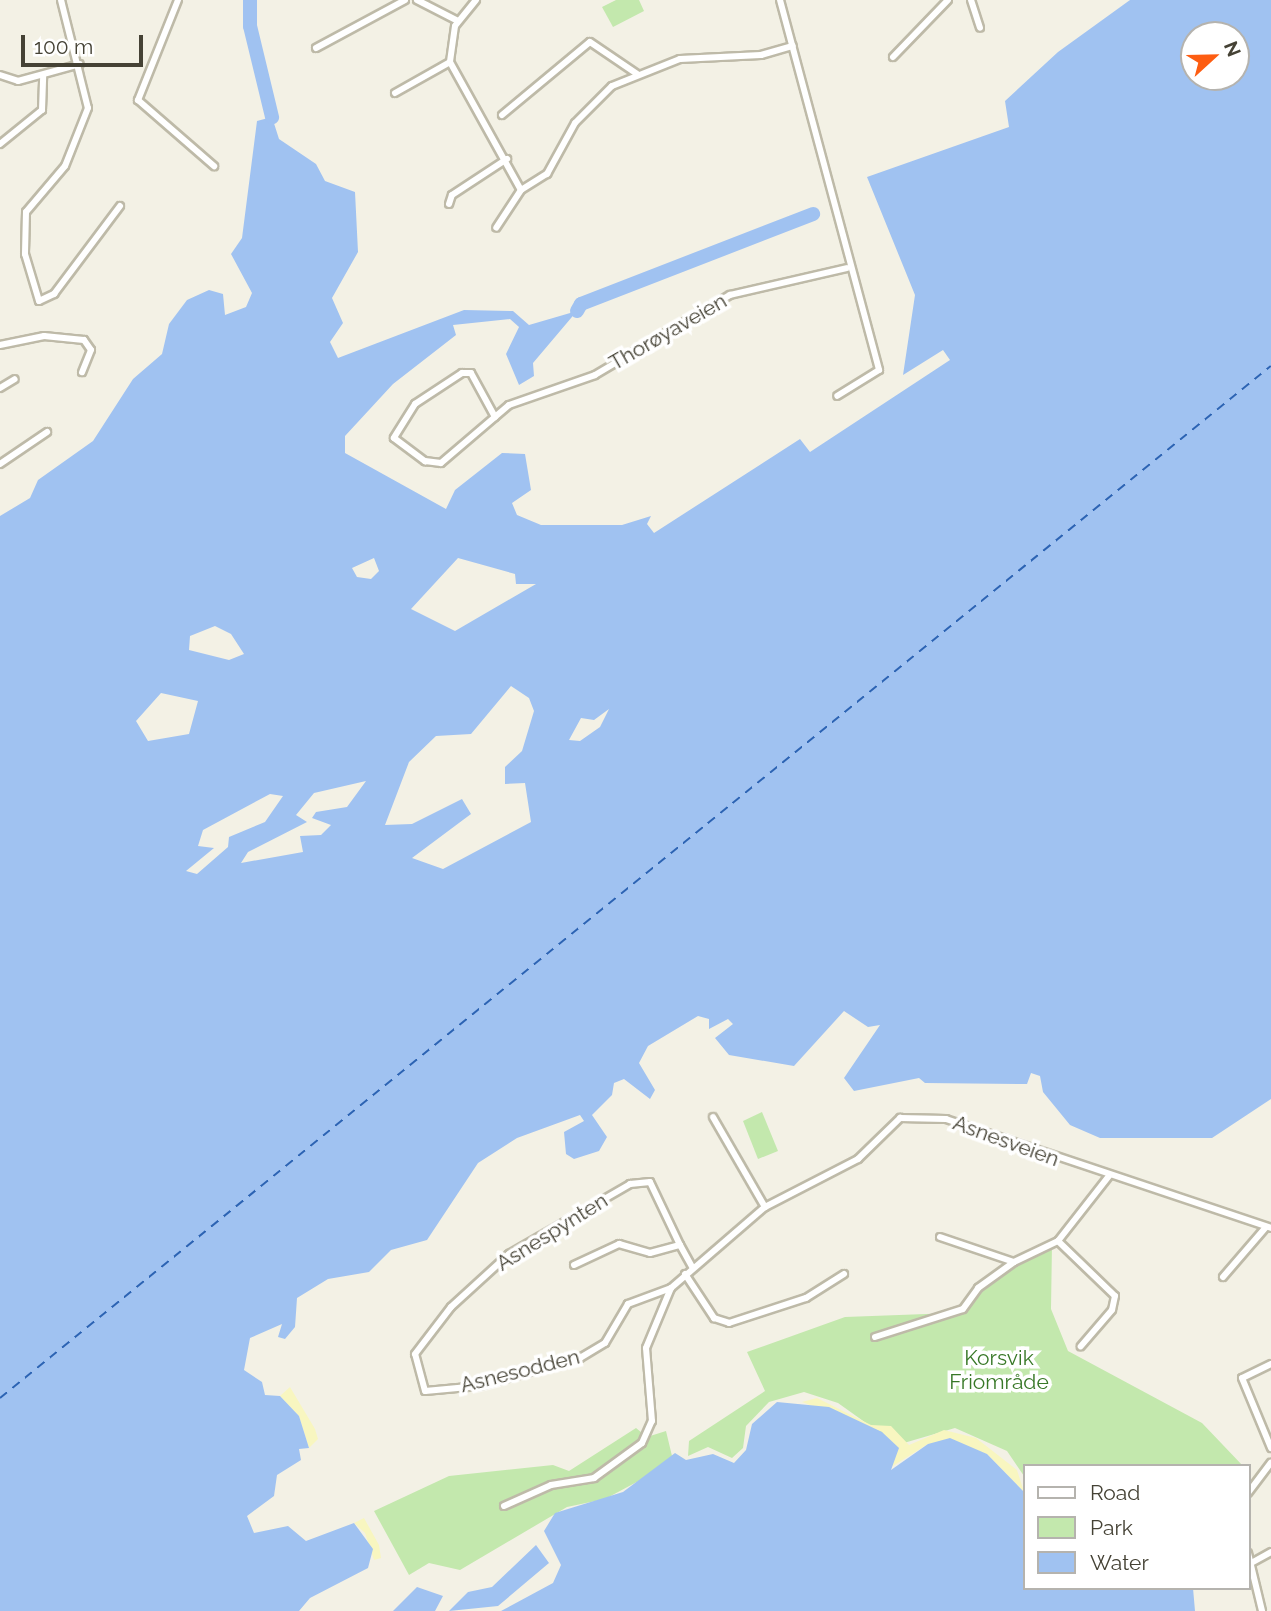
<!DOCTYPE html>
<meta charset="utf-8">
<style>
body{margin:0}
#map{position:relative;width:1271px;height:1611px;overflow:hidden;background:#f3f1e5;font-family:Raleway,sans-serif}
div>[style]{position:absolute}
.green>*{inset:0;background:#c3e8ad}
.sand>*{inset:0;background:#f8f6c0}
.water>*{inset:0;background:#a0c2f1}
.river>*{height:14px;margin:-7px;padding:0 7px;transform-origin:7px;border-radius:7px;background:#a0c2f1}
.ferry>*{height:2px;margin-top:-1px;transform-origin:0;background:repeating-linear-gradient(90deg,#2c63b3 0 9px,transparent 0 16px)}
.roads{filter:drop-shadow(2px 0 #bebaa8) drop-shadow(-2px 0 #bebaa8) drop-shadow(0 2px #bebaa8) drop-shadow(0 -2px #bebaa8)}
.minor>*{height:6px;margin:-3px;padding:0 3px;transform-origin:3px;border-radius:3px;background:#fff}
span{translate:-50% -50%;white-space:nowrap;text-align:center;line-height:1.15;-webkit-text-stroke:7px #fff;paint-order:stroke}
.street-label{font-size:21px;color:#454235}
.park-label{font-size:21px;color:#387827}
.legend{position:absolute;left:1023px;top:1464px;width:228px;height:126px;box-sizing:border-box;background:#fff;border:2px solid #b5b3ae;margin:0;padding:9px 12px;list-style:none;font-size:21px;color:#454235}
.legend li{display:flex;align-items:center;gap:14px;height:35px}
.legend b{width:35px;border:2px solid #b5b3ae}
.north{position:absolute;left:1180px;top:21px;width:70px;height:70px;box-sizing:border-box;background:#fff;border:2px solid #b5b3ae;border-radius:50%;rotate:68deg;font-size:19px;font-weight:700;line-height:28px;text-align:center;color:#454235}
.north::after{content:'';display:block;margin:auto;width:24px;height:32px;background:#fd5d12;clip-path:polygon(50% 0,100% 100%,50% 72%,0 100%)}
.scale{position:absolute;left:21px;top:35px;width:122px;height:32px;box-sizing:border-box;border:4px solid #454235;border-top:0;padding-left:9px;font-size:21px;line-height:24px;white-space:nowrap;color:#454235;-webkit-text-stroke:5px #fff;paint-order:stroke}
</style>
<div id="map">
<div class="green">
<i style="clip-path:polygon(616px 0,639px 0,644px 11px,613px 27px,602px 7px)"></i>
<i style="clip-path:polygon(762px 1112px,778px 1151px,758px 1159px,743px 1121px)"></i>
<i style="clip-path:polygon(1052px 1244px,1051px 1309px,1068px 1351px,1202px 1423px,1243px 1466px,1024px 1466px,1024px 1476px,1007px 1451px,955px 1428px,897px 1445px,838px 1403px,804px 1392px,769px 1402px,746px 1426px,743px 1448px,732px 1458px,708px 1447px,688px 1456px,689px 1441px,765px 1391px,747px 1352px,845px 1317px,953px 1313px,1014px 1262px)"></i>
<i style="clip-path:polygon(636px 1428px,647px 1437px,666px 1431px,672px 1456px,661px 1469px,605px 1499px,567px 1507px,460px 1570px,429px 1563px,409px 1575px,374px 1511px,449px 1476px,553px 1465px,569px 1471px)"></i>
</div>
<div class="sand">
<i style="clip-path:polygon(290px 1387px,315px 1429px,318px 1439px,309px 1448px,299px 1416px,280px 1396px)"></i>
<i style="clip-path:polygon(817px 1398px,871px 1425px,891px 1426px,909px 1445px,944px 1430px,976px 1438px,1017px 1470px,1024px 1492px,987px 1454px,928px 1444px,888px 1469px,893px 1455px,882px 1432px,802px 1402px)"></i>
<i style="clip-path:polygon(364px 1518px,379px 1545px,381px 1558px,374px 1560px,365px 1533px,354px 1523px)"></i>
</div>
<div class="water">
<i style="clip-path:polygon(evenodd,1130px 0,1271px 0,1271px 1099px,1212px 1138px,1100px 1138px,1070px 1125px,1043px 1092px,1040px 1076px,1031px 1073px,1027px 1084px,925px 1083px,919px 1078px,854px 1091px,844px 1078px,880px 1025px,868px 1027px,844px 1011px,794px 1066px,729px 1055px,715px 1038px,733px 1024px,728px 1019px,709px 1029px,709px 1019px,698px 1016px,648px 1046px,639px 1063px,655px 1090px,650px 1099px,624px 1079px,614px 1083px,612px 1095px,592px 1115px,607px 1137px,599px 1151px,574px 1159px,566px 1154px,564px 1132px,584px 1121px,580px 1115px,517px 1138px,478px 1163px,427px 1240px,391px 1250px,369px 1272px,328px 1279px,297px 1298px,295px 1327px,285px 1339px,278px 1337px,282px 1324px,250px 1338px,244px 1370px,262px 1382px,265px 1395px,280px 1396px,299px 1416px,309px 1448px,299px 1449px,301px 1460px,277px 1475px,274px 1496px,247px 1516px,254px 1533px,288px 1526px,306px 1541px,354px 1523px,373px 1549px,368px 1568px,310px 1598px,299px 1611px,0 1611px,0 516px,30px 498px,38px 480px,93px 441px,133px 379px,162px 354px,169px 324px,187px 300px,209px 290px,223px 294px,225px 315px,246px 307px,252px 293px,231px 254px,242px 238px,257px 121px,272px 117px,279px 139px,316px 164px,325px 181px,355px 192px,358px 252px,332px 298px,343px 323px,330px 342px,338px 358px,464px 310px,513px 311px,529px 325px,577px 311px,533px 363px,534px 376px,519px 385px,506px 354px,519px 327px,510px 319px,453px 325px,456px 335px,393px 384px,345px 436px,345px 453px,446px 509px,455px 490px,502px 453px,525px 454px,531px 490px,512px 503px,517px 515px,541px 525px,622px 525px,651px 516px,647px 524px,654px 533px,800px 439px,810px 452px,950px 360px,943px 350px,903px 375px,915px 295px,867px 177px,1009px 127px,1005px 101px,1058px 52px,1130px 0,1236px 35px,1236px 77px,1194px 77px,1194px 35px,1236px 35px,1130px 0,374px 558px,379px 571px,371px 579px,357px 577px,352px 568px,374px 558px,1130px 0,458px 558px,515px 574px,516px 584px,536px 584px,455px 631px,411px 609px,458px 558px,1130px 0,215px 626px,231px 634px,244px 654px,229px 660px,189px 650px,190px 636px,215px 626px,1130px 0,511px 686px,529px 698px,534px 711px,522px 751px,505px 767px,505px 784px,525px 783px,531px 822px,443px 869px,412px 858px,471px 814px,462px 799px,412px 824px,385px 825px,409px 762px,436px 736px,471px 734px,511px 686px,1130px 0,161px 693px,198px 701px,189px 734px,148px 741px,136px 721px,161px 693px,1130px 0,609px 709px,600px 727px,580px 741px,569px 740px,581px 718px,594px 720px,609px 709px,1130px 0,366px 781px,347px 807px,316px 812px,312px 818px,331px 825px,321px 835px,300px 836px,303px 852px,241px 863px,248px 852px,307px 822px,296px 815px,314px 793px,366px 781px,1130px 0,270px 794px,283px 796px,265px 822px,229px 837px,228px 847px,197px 874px,186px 871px,214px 848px,198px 846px,203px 830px,270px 794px)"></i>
<i style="clip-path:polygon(777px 1402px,829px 1407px,882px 1432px,899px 1448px,891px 1470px,928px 1444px,950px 1438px,987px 1454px,1024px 1492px,1024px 1588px,1193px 1588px,1195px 1611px,501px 1611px,553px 1583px,561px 1565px,544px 1531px,555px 1513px,623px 1492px,675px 1453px,686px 1460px,713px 1454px,734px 1463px,746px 1450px,752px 1424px)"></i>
<i style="clip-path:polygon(536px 1545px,549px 1563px,498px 1606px,449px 1611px,468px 1592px,492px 1587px)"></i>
<i style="clip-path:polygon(417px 1587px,443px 1596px,435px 1611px,393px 1611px)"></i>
</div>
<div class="river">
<i style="left:250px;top:0;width:26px;rotate:90deg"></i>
<i style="left:250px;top:26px;width:94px;rotate:76.4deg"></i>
<i style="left:577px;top:311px;width:8px;rotate:-60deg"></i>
<i style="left:581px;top:304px;width:249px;rotate:-21.2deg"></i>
</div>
<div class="ferry">
<i style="left:0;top:1398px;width:1637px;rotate:-39.08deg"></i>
</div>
<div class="roads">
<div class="minor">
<i style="left:61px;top:0;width:111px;rotate:76deg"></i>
<i style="left:88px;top:108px;width:62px;rotate:111.6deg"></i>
<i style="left:65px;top:166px;width:60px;rotate:130.3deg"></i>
<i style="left:26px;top:212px;width:42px;rotate:91.4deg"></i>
<i style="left:25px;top:254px;width:49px;rotate:73.4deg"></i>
<i style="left:39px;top:301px;width:17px;rotate:-25deg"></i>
<i style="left:54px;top:294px;width:110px;rotate:-53.1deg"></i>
<i style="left:178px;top:0;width:108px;rotate:111.8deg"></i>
<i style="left:138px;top:100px;width:101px;rotate:41deg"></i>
<i style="left:417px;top:0;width:46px;rotate:27.1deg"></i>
<i style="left:476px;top:0;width:33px;rotate:129deg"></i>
<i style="left:455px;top:26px;width:36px;rotate:98deg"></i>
<i style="left:450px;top:62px;width:146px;rotate:61deg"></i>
<i style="left:521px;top:190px;width:45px;rotate:123.3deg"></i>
<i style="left:780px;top:0;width:383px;rotate:75deg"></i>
<i style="left:879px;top:370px;width:49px;rotate:148.2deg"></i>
<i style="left:971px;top:0;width:29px;rotate:72deg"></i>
<i style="left:316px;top:48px;width:101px;rotate:-28.3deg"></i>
<i style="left:893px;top:57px;width:79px;rotate:-46deg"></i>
<i style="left:0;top:75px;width:19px;rotate:18deg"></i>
<i style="left:18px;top:81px;width:64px;rotate:-15.3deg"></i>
<i style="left:395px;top:93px;width:63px;rotate:-29.4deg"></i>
<i style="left:502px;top:115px;width:114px;rotate:-39.7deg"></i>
<i style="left:590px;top:42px;width:57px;rotate:34.2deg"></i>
<i style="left:0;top:144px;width:54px;rotate:-39deg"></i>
<i style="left:42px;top:110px;width:33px;rotate:-88deg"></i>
<i style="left:521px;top:190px;width:31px;rotate:-32deg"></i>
<i style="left:547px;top:174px;width:58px;rotate:-61.2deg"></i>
<i style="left:575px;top:123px;width:52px;rotate:-45deg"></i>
<i style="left:612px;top:86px;width:73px;rotate:-21.7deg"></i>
<i style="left:680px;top:59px;width:81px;rotate:-2.8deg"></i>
<i style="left:761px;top:55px;width:33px;rotate:-16deg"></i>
<i style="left:449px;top:204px;width:9px;rotate:-72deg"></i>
<i style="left:452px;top:195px;width:66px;rotate:-33.2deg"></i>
<i style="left:0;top:345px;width:45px;rotate:-11.6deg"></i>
<i style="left:44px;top:336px;width:40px;rotate:5.7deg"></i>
<i style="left:84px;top:340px;width:12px;rotate:55deg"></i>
<i style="left:91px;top:350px;width:24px;rotate:112deg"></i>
<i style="left:0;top:388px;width:17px;rotate:-31deg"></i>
<i style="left:495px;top:417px;width:50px;rotate:-118.6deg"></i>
<i style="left:471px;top:373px;width:9px;rotate:180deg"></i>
<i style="left:462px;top:373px;width:56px;rotate:146.6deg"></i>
<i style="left:415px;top:404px;width:40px;rotate:122deg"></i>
<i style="left:394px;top:438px;width:39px;rotate:37deg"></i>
<i style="left:425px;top:461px;width:16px;rotate:7deg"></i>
<i style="left:441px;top:463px;width:89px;rotate:-40.5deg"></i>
<i style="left:509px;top:405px;width:91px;rotate:-19.2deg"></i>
<i style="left:595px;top:375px;width:157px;rotate:-30.7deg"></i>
<i style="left:730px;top:295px;width:120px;rotate:-13deg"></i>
<i style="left:0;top:464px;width:57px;rotate:-34.2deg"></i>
<i style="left:713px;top:1117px;width:104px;rotate:60deg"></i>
<i style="left:940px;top:1237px;width:78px;rotate:18.7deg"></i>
<i style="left:1014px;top:1262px;width:49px;rotate:-25.5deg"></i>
<i style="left:1058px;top:1241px;width:83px;rotate:-51.9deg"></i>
<i style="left:1058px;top:1241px;width:79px;rotate:44deg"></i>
<i style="left:1115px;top:1296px;width:14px;rotate:102deg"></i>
<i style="left:1112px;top:1310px;width:48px;rotate:130.7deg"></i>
<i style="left:574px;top:1265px;width:50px;rotate:-25deg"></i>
<i style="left:619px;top:1244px;width:32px;rotate:16deg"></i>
<i style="left:650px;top:1253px;width:31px;rotate:-15deg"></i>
<i style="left:680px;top:1245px;width:25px;rotate:61deg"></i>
<i style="left:685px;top:1274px;width:53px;rotate:56.6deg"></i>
<i style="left:714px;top:1318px;width:16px;rotate:18deg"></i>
<i style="left:729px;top:1323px;width:81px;rotate:-18deg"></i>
<i style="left:806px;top:1298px;width:45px;rotate:-32.3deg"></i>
<i style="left:1223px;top:1277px;width:66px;rotate:-49.3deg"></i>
<i style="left:671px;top:1288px;width:46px;rotate:159.6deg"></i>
<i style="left:628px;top:1304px;width:45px;rotate:120.5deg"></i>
<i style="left:605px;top:1343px;width:29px;rotate:149deg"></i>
<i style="left:580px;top:1358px;width:105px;rotate:164.5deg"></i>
<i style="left:479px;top:1386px;width:54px;rotate:174.7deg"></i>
<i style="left:425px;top:1391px;width:38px;rotate:-105deg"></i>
<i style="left:415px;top:1354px;width:59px;rotate:-52.5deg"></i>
<i style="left:451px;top:1307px;width:79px;rotate:-42.4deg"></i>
<i style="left:509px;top:1254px;width:140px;rotate:-30deg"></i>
<i style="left:630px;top:1184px;width:20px;rotate:-6deg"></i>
<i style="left:650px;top:1182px;width:70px;rotate:64.5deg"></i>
<i style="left:875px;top:1337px;width:92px;rotate:-17.7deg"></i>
<i style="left:963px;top:1309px;width:26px;rotate:-54deg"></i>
<i style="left:978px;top:1288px;width:44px;rotate:-35.8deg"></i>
<i style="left:1271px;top:1364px;width:32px;rotate:154deg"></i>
<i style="left:1242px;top:1378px;width:76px;rotate:67.5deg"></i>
<i style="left:1248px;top:1493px;width:38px;rotate:-53deg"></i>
<i style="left:504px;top:1506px;width:51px;rotate:-24.1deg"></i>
<i style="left:551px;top:1485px;width:44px;rotate:-9.2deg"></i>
<i style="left:594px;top:1478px;width:59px;rotate:-36.1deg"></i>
<i style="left:642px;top:1443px;width:24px;rotate:-66deg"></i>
<i style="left:652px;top:1421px;width:73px;rotate:-94.7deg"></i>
<i style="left:646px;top:1348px;width:65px;rotate:-67.4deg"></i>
<i style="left:671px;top:1288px;width:124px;rotate:-40.8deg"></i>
<i style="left:765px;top:1207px;width:105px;rotate:-27.3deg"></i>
<i style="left:858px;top:1159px;width:59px;rotate:-44.3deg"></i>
<i style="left:900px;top:1118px;width:46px;rotate:1.2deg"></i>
<i style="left:946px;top:1119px;width:343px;rotate:18.5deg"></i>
<i style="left:1248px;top:1553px;width:60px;rotate:76.4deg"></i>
<i style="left:1253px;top:1562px;width:21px;rotate:-29deg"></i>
</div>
</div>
<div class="street-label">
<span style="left:668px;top:332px;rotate:-30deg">Thorøyaveien</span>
<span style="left:1006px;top:1141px;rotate:20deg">Asnesveien</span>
<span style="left:552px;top:1232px;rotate:-32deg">Asnespynten</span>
<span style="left:520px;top:1371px;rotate:-14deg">Asnesodden</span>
</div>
<div class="park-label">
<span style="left:999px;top:1370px">Korsvik<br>Friområde</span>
</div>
<ul class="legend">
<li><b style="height:9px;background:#fff"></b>Road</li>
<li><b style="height:19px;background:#c3e8ad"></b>Park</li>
<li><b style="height:19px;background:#a0c2f1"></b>Water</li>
</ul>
<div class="north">N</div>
<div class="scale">100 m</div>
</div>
